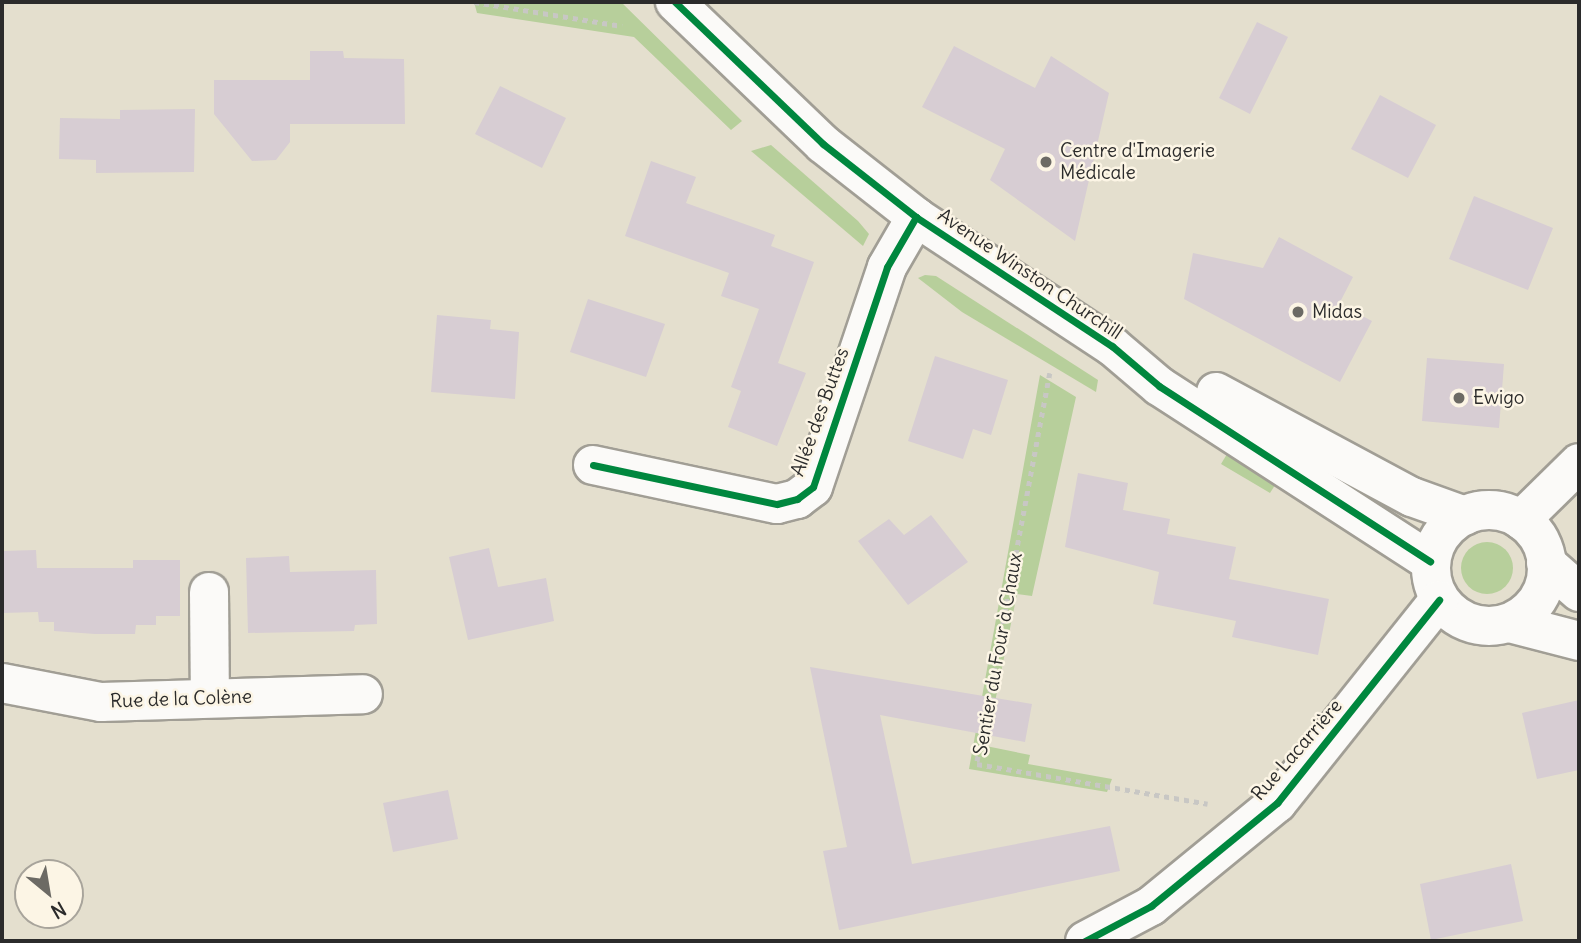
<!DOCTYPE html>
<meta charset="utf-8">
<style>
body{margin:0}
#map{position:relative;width:1581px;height:943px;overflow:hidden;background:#e4dfce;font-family:Delius,sans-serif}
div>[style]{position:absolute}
.green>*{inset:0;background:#b7cf9b}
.round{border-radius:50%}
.building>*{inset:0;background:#d7cdd3}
.path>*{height:4.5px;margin-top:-2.25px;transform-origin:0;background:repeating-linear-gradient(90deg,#c8c7c4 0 5px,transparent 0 10px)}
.roads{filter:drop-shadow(2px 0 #a19e95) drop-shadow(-2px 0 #a19e95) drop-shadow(0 2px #a19e95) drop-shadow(0 -2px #a19e95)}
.minor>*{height:38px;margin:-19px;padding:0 19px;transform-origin:19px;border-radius:19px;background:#fbfaf8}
.minor>.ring{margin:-19px;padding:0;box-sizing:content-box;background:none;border:38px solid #fbfaf8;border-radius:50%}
.cycleway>*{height:7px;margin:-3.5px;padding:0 3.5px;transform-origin:3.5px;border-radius:3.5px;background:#00873e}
.dots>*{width:19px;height:19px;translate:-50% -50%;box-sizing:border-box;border:4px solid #fcf5e5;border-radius:50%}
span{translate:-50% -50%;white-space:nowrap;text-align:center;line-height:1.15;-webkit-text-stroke:5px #fcf5e5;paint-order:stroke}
.poi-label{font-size:19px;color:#2b2b2b}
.left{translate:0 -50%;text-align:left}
.street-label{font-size:19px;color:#2b2b2b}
.frame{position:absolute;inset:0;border:4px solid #2b2b2b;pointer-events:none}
.north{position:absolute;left:14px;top:859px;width:70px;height:70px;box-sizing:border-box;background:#fcf5e5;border:2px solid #a8a49b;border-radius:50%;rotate:150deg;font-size:19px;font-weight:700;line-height:28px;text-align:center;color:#2b2b2b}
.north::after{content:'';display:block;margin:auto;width:24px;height:32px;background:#6c6a64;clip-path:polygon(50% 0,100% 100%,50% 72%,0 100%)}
</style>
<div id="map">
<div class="green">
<i style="clip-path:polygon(474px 2px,621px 2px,742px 121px,731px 130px,634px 37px,477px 13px)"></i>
<i style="clip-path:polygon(771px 145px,858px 221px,869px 234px,863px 246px,751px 151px)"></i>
<i style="clip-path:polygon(925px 275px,936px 276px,1098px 380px,1096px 392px,962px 312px,918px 278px)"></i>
<i style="clip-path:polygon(1040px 375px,1076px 397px,1032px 596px,1017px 594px,986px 746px,1030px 755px,1028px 764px,1112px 779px,1107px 792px,969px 769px)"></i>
<i style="clip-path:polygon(1227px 454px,1277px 482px,1270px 493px,1221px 464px)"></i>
<i class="round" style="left:1461px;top:542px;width:52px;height:52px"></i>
</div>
<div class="building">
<i style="clip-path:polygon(1257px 22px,1288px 37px,1250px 114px,1219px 98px)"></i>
<i style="clip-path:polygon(954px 46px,1035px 88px,1051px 56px,1109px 93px,1075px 241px,990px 180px,1005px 149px,922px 107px)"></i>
<i style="clip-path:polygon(310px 51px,343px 51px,344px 58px,404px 59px,405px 124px,290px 124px,290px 142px,276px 160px,252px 161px,214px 114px,214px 80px,310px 80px)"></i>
<i style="clip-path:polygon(500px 86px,566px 118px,542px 168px,475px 134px)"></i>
<i style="clip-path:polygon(1380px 95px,1436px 125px,1408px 178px,1351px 149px)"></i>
<i style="clip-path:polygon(195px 109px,194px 172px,96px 173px,96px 160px,59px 159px,60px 118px,120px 119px,120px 110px)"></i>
<i style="clip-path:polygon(651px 161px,696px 177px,686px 203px,775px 235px,771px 246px,814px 262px,778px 363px,806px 373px,777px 446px,728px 427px,741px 391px,731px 387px,759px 309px,721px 296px,729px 273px,625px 236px)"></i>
<i style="clip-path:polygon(1474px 196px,1553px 228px,1528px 290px,1449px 259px)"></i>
<i style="clip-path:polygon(1279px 237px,1353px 277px,1339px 304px,1372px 321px,1340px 382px,1184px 299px,1193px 253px,1263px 268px)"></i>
<i style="clip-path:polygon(588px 299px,665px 324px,646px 377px,570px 352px)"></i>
<i style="clip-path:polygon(437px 315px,491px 320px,490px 329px,519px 332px,515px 399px,431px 392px)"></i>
<i style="clip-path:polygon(935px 356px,1008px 380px,991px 435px,973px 429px,963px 459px,908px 441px)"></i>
<i style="clip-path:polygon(1427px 358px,1504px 364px,1499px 428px,1422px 421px)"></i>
<i style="clip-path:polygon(1078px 473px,1128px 483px,1123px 510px,1170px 519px,1167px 534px,1236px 547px,1229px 579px,1329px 599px,1318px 655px,1232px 637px,1236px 621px,1153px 604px,1159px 572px,1065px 547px)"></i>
<i style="clip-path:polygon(931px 515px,968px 562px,908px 605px,858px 541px,889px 519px,904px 535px)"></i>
<i style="clip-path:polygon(489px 548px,498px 587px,546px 578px,554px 621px,468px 640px,449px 557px)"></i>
<i style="clip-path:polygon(36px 550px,37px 568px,133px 568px,133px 560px,180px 560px,180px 616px,156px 616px,156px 625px,136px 625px,135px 634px,95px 634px,54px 631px,54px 622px,39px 622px,38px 612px,2px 613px,2px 551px)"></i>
<i style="clip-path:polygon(289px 556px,290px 572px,376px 570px,377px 624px,355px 625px,354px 631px,248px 633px,246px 558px)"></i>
<i style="clip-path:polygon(810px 667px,1032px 704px,1025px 742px,880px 715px,912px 864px,1110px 826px,1120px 871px,839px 930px,823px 851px,847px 847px)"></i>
<i style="clip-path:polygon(1579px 700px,1579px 770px,1537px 779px,1522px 713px)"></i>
<i style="clip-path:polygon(448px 790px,458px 839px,393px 852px,383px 803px)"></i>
<i style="clip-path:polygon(1511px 864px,1523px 921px,1431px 940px,1420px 884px)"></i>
</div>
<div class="path">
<i style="left:474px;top:2px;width:150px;rotate:9.2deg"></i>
<i style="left:1050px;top:373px;width:398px;rotate:100.6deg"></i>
<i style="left:977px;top:764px;width:234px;rotate:9.8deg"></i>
</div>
<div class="roads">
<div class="minor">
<i style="left:675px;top:2px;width:205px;rotate:43.8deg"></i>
<i style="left:823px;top:144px;width:118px;rotate:38.1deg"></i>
<i style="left:916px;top:217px;width:235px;rotate:33.4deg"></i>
<i style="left:1112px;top:346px;width:62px;rotate:40.4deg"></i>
<i style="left:1159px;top:386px;width:323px;rotate:32.9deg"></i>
<i style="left:1216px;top:392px;width:222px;rotate:28.2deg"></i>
<i style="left:1412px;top:497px;width:56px;rotate:19.7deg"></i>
<i style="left:593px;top:465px;width:188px;rotate:12deg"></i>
<i style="left:777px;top:504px;width:21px;rotate:-14deg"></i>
<i style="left:797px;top:499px;width:20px;rotate:-37deg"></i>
<i style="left:813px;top:487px;width:232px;rotate:-71.4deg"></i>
<i style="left:887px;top:267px;width:58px;rotate:-59.9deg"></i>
<i class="ring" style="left:1431px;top:510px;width:78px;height:78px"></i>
<i style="left:1521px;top:520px;width:81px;rotate:-44.5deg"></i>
<i style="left:1546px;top:563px;width:44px;rotate:41.3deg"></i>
<i style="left:209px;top:592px;width:106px;rotate:89.5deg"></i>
<i style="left:1510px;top:623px;width:71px;rotate:14.6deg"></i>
<i style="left:2px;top:683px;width:101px;rotate:10.9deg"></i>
<i style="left:101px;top:702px;width:262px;rotate:-1.7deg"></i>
<i style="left:1085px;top:941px;width:75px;rotate:-27.9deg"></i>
<i style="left:1151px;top:906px;width:163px;rotate:-39.3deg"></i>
<i style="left:1277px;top:803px;width:260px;rotate:-51.4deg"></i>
</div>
</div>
<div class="cycleway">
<i style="left:675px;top:2px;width:205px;rotate:43.8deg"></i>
<i style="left:823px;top:144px;width:118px;rotate:38.1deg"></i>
<i style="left:916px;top:217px;width:235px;rotate:33.4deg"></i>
<i style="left:1112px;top:346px;width:62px;rotate:40.4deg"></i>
<i style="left:1159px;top:386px;width:323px;rotate:32.9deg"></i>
<i style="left:593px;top:465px;width:188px;rotate:12deg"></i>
<i style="left:777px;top:504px;width:21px;rotate:-14deg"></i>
<i style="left:797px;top:499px;width:20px;rotate:-37deg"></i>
<i style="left:813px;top:487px;width:232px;rotate:-71.4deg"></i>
<i style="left:887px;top:267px;width:58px;rotate:-59.9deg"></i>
<i style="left:1085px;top:941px;width:75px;rotate:-27.9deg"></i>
<i style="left:1151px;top:906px;width:163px;rotate:-39.3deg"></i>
<i style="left:1277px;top:803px;width:260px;rotate:-51.4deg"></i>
</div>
<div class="dots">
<i style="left:1046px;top:162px;background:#6c6a64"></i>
<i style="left:1298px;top:312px;background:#6c6a64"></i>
<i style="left:1459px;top:398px;background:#6c6a64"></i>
</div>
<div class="poi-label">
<span class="left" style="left:1060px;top:162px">Centre d'Imagerie<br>Médicale</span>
<span class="left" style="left:1312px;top:312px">Midas</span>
<span class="left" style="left:1473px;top:398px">Ewigo</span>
</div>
<div class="street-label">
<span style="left:1030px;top:274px;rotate:34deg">Avenue Winston Churchill</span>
<span style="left:820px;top:412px;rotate:-70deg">Allée des Buttes</span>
<span style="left:998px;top:654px;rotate:-80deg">Sentier du Four à Chaux</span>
<span style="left:181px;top:699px;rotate:-2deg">Rue de la Colène</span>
<span style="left:1297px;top:750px;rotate:-49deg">Rue Lacarrière</span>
</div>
<div class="frame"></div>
<div class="north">N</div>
</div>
